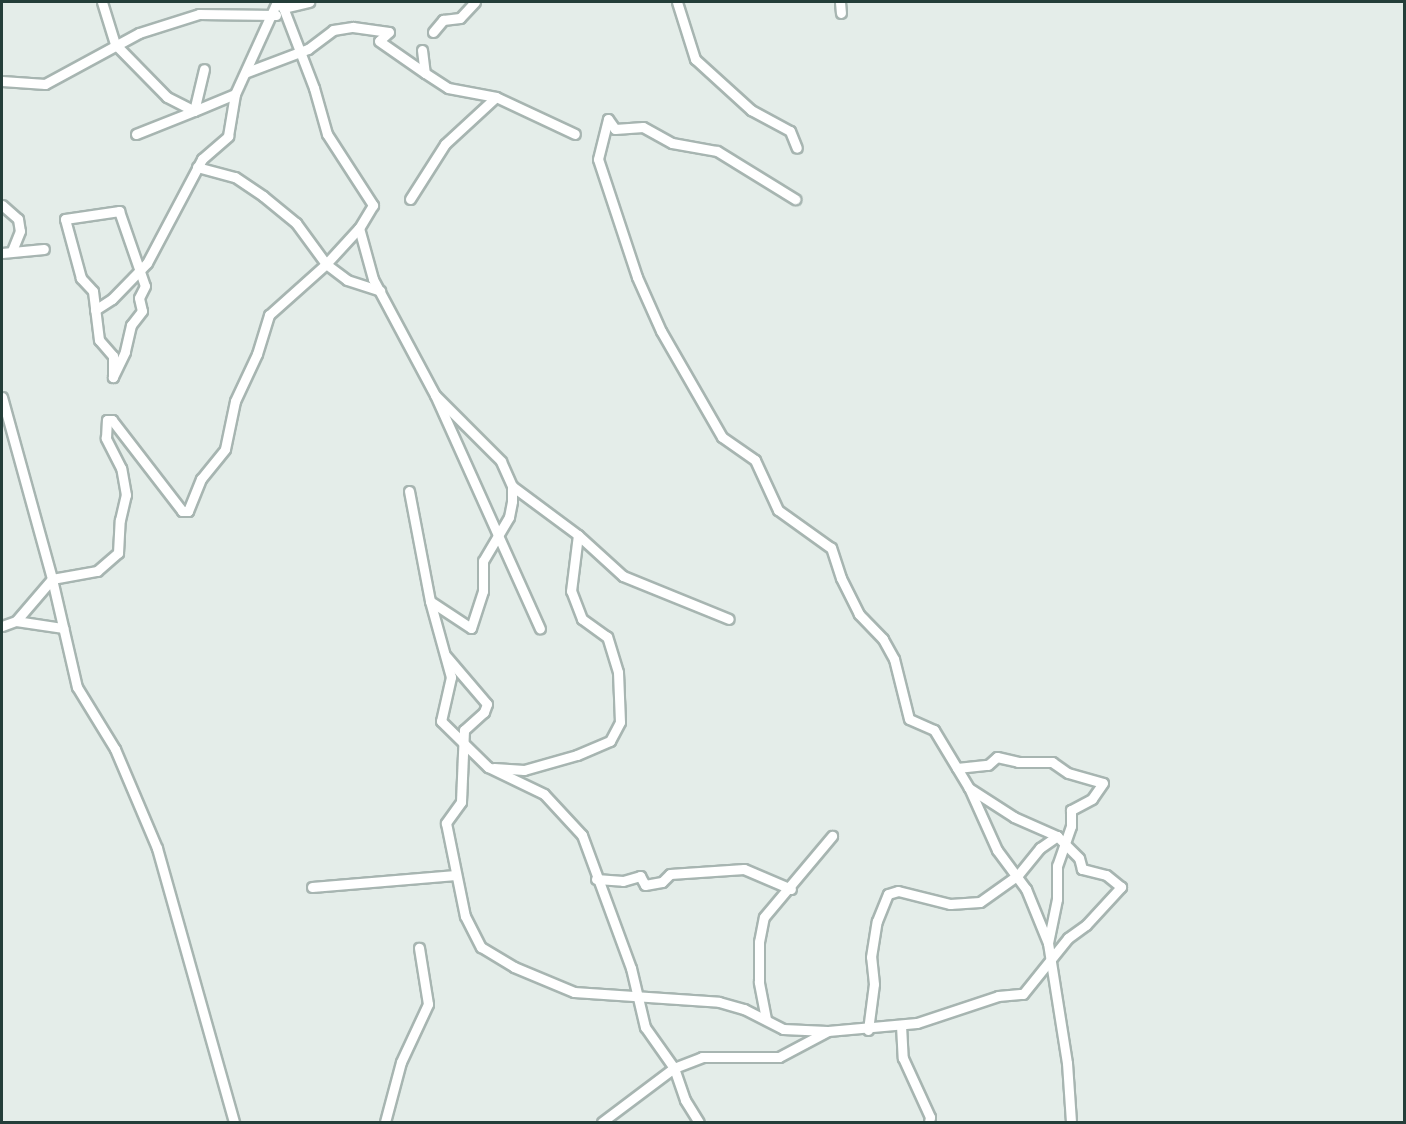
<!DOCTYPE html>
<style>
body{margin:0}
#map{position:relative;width:1406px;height:1124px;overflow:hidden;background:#e4ede9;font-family:"Exo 2",sans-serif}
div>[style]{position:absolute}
.roads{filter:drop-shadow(2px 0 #a7b5b1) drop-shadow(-2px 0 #a7b5b1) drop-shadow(0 2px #a7b5b1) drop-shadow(0 -2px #a7b5b1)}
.minor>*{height:9px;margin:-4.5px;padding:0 4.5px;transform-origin:4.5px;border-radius:4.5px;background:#fff}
span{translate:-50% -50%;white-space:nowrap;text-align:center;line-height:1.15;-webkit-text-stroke:5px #f4f9f7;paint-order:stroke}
.frame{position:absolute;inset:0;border:3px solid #243e39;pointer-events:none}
</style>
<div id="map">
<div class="roads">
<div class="minor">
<i style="left:102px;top:2px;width:44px;rotate:72.8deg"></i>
<i style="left:115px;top:44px;width:74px;rotate:45.5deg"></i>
<i style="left:167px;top:97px;width:30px;rotate:27deg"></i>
<i style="left:194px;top:111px;width:44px;rotate:-22.5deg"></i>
<i style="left:281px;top:2px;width:92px;rotate:69deg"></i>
<i style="left:314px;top:88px;width:48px;rotate:74.2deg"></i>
<i style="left:327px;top:134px;width:85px;rotate:57.1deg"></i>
<i style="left:373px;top:205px;width:27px;rotate:121deg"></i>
<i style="left:359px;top:228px;width:53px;rotate:74.6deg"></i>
<i style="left:373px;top:279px;width:132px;rotate:61.9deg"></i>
<i style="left:435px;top:395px;width:256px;rotate:65.8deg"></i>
<i style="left:677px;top:2px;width:60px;rotate:72.5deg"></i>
<i style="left:695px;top:59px;width:76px;rotate:42.3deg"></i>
<i style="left:751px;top:110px;width:44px;rotate:28.3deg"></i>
<i style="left:790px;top:131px;width:18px;rotate:68deg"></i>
<i style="left:840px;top:2px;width:11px;rotate:85deg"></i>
<i style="left:283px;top:8px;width:27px;rotate:-13deg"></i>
<i style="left:433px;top:32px;width:16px;rotate:-50deg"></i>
<i style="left:443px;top:20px;width:17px;rotate:-7deg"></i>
<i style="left:460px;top:18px;width:22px;rotate:-47deg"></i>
<i style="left:422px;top:50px;width:23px;rotate:83deg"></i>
<i style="left:425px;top:73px;width:27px;rotate:33deg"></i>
<i style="left:448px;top:88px;width:49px;rotate:10.6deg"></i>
<i style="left:496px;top:97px;width:87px;rotate:25.1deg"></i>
<i style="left:247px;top:72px;width:65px;rotate:-20.7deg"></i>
<i style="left:308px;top:49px;width:31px;rotate:-37deg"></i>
<i style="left:333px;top:30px;width:20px;rotate:-9deg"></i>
<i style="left:353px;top:27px;width:36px;rotate:8deg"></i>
<i style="left:389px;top:32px;width:13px;rotate:138deg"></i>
<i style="left:379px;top:41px;width:56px;rotate:34.8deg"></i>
<i style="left:2px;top:81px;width:43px;rotate:4deg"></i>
<i style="left:45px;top:84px;width:107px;rotate:-28.5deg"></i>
<i style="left:139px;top:33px;width:63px;rotate:-17.6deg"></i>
<i style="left:199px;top:14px;width:77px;rotate:0.7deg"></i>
<i style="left:608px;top:119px;width:12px;rotate:55deg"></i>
<i style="left:615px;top:129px;width:28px;rotate:-4deg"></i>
<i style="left:643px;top:127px;width:33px;rotate:29deg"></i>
<i style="left:672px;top:143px;width:46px;rotate:10.1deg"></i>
<i style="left:717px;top:151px;width:92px;rotate:31.6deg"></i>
<i style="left:136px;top:134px;width:62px;rotate:-21.6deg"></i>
<i style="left:194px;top:111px;width:43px;rotate:-76.6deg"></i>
<i style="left:197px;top:167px;width:39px;rotate:15deg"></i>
<i style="left:235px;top:177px;width:34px;rotate:34deg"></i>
<i style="left:263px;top:196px;width:43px;rotate:39.3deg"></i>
<i style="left:296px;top:223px;width:51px;rotate:53.8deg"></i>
<i style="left:326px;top:264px;width:26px;rotate:37deg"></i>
<i style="left:347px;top:280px;width:35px;rotate:18deg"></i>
<i style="left:410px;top:199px;width:65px;rotate:-57.5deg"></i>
<i style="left:445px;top:144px;width:69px;rotate:-42.7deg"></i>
<i style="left:2px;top:205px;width:21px;rotate:41deg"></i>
<i style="left:18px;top:219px;width:12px;rotate:81deg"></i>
<i style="left:20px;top:231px;width:22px;rotate:112deg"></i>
<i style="left:119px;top:211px;width:79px;rotate:70.9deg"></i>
<i style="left:145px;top:286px;width:13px;rotate:117deg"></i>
<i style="left:139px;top:298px;width:13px;rotate:77deg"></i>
<i style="left:142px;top:311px;width:18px;rotate:128deg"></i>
<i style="left:131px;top:325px;width:28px;rotate:103deg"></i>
<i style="left:125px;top:352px;width:28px;rotate:116deg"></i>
<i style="left:113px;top:377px;width:21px;rotate:-90deg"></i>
<i style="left:113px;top:356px;width:21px;rotate:-131deg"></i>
<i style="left:99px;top:340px;width:49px;rotate:-97deg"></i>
<i style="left:93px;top:291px;width:18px;rotate:-133deg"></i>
<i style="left:81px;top:278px;width:61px;rotate:-105.2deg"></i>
<i style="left:65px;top:219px;width:55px;rotate:-8.4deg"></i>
<i style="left:2px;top:253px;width:42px;rotate:-5.4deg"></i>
<i style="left:95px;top:310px;width:20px;rotate:-33deg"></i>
<i style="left:112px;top:299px;width:50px;rotate:-45.8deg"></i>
<i style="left:147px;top:263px;width:118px;rotate:-62.1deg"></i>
<i style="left:202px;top:159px;width:35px;rotate:-41deg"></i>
<i style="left:228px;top:136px;width:43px;rotate:-80.5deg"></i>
<i style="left:235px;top:94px;width:101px;rotate:-65.5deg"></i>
<i style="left:2px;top:397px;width:189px;rotate:74.6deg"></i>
<i style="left:52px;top:579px;width:111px;rotate:77deg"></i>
<i style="left:77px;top:687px;width:73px;rotate:58.5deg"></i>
<i style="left:115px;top:749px;width:108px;rotate:67deg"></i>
<i style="left:157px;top:848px;width:285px;rotate:74.3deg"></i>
<i style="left:409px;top:491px;width:112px;rotate:79.2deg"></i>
<i style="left:430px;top:601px;width:79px;rotate:74.6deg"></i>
<i style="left:451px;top:677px;width:45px;rotate:102.8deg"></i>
<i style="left:441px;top:721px;width:66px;rotate:44.4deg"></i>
<i style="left:488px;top:767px;width:62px;rotate:25.7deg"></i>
<i style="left:544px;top:794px;width:56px;rotate:47.2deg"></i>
<i style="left:582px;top:835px;width:142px;rotate:69.8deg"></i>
<i style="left:631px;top:968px;width:61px;rotate:76.7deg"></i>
<i style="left:645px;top:1027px;width:50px;rotate:54.7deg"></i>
<i style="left:674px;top:1068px;width:34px;rotate:71deg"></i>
<i style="left:685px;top:1100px;width:26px;rotate:58deg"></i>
<i style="left:578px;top:535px;width:61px;rotate:42.3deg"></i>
<i style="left:623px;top:576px;width:114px;rotate:22.1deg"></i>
<i style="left:430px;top:601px;width:49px;rotate:33.4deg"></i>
<i style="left:471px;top:628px;width:39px;rotate:-72deg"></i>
<i style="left:483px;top:591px;width:30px;rotate:-90deg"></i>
<i style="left:483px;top:561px;width:51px;rotate:-59.4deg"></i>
<i style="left:509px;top:517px;width:16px;rotate:-79deg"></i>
<i style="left:512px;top:501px;width:15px;rotate:-90deg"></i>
<i style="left:512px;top:486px;width:27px;rotate:-114deg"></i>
<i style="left:501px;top:461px;width:92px;rotate:-135deg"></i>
<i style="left:16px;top:621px;width:48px;rotate:8.5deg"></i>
<i style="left:2px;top:626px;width:15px;rotate:-20deg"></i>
<i style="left:16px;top:621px;width:55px;rotate:-49.4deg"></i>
<i style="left:52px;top:579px;width:46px;rotate:-10.1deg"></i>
<i style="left:97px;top:571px;width:28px;rotate:-41deg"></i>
<i style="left:118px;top:553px;width:33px;rotate:-87deg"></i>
<i style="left:120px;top:520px;width:26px;rotate:-77deg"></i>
<i style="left:126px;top:495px;width:27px;rotate:-100deg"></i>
<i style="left:121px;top:468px;width:34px;rotate:-117deg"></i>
<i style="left:106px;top:438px;width:18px;rotate:-87deg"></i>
<i style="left:107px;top:420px;width:5px"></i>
<i style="left:112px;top:420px;width:115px;rotate:52.4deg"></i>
<i style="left:182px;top:511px;width:6px"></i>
<i style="left:188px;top:511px;width:35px;rotate:-68deg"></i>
<i style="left:201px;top:479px;width:38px;rotate:-51deg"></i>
<i style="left:225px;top:449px;width:49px;rotate:-78.2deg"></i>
<i style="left:235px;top:401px;width:52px;rotate:-64.9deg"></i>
<i style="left:257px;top:354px;width:41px;rotate:-72.9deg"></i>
<i style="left:269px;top:315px;width:76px;rotate:-41.8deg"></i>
<i style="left:326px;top:264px;width:49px;rotate:-47.5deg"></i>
<i style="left:446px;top:656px;width:63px;rotate:49.5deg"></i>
<i style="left:487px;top:704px;width:9px;rotate:111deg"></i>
<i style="left:484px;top:712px;width:27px;rotate:138deg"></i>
<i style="left:464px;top:730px;width:72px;rotate:92.4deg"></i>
<i style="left:461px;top:802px;width:26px;rotate:126deg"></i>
<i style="left:446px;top:823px;width:95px;rotate:78.5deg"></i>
<i style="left:465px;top:916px;width:35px;rotate:63deg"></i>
<i style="left:481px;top:947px;width:39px;rotate:31deg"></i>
<i style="left:514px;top:967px;width:65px;rotate:22.6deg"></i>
<i style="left:574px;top:992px;width:145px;rotate:3.9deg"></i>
<i style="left:719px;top:1002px;width:26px;rotate:16deg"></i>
<i style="left:744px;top:1009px;width:44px;rotate:27.1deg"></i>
<i style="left:783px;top:1029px;width:44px;rotate:2.6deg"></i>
<i style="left:494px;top:768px;width:30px;rotate:4deg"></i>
<i style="left:524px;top:770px;width:55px;rotate:-15.8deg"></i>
<i style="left:577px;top:755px;width:36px;rotate:-23deg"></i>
<i style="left:610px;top:741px;width:21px;rotate:-62deg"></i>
<i style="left:620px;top:722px;width:50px;rotate:-92.3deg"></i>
<i style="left:618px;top:672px;width:37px;rotate:-107deg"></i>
<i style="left:607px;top:637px;width:31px;rotate:-144deg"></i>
<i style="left:582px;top:619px;width:30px;rotate:-111deg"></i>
<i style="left:571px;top:591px;width:56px;rotate:-82.9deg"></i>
<i style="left:578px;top:535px;width:82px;rotate:-143.4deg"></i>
<i style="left:957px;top:768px;width:31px;rotate:-6deg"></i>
<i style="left:988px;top:765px;width:12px;rotate:-42deg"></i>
<i style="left:997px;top:757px;width:22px;rotate:13deg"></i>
<i style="left:1018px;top:762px;width:34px"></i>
<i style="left:1052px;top:762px;width:19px;rotate:35deg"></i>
<i style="left:1068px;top:773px;width:36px;rotate:16deg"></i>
<i style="left:1103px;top:783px;width:19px;rotate:125deg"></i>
<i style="left:1092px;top:799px;width:24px;rotate:152deg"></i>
<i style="left:1071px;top:810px;width:16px;rotate:90deg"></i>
<i style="left:1071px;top:826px;width:42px;rotate:109.3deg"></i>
<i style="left:1057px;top:866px;width:33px;rotate:90deg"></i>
<i style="left:1057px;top:899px;width:45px;rotate:101.6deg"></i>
<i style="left:1048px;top:943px;width:121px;rotate:81deg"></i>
<i style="left:1067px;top:1063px;width:59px;rotate:86.1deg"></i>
<i style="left:970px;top:790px;width:66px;rotate:65.8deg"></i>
<i style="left:997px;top:850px;width:49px;rotate:53.4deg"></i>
<i style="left:1026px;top:889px;width:58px;rotate:67.8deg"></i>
<i style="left:596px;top:879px;width:27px;rotate:4deg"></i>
<i style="left:623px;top:881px;width:18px;rotate:-16deg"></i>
<i style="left:640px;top:876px;width:10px;rotate:61deg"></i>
<i style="left:645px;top:885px;width:17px;rotate:-10deg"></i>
<i style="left:662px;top:882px;width:11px;rotate:-45deg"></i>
<i style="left:670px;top:874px;width:74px;rotate:-3.9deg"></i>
<i style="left:744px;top:869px;width:51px;rotate:23.1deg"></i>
<i style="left:312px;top:887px;width:144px;rotate:-4.8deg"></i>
<i style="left:766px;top:1019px;width:38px;rotate:-101deg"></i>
<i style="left:759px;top:982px;width:40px;rotate:-90deg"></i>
<i style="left:759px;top:942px;width:25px;rotate:-79deg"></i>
<i style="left:764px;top:917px;width:106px;rotate:-50deg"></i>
<i style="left:901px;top:1025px;width:33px;rotate:87deg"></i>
<i style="left:903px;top:1058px;width:65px;rotate:65.4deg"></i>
<i style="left:930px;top:1117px;width:5px;rotate:101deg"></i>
<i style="left:868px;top:1030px;width:46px;rotate:-82.6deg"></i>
<i style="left:874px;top:984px;width:27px;rotate:-96deg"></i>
<i style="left:871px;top:957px;width:36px;rotate:-81deg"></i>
<i style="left:877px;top:921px;width:29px;rotate:-68deg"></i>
<i style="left:888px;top:894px;width:10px;rotate:-17deg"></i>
<i style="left:898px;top:891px;width:54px;rotate:14deg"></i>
<i style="left:950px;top:904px;width:30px;rotate:-4deg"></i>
<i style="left:980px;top:902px;width:47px;rotate:-35.4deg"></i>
<i style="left:1018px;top:875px;width:35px;rotate:-51deg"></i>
<i style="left:1040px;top:848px;width:21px;rotate:-35deg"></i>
<i style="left:385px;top:1122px;width:62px;rotate:-75.1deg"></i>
<i style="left:401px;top:1062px;width:64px;rotate:-65deg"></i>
<i style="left:428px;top:1004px;width:57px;rotate:-99.1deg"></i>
<i style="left:602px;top:1122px;width:90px;rotate:-36.9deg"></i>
<i style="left:674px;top:1068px;width:30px;rotate:-21deg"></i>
<i style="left:702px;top:1057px;width:77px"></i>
<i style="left:779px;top:1057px;width:55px;rotate:-28deg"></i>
<i style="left:828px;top:1031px;width:89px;rotate:-5.1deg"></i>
<i style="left:917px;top:1023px;width:85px;rotate:-18.4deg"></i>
<i style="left:998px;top:996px;width:25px;rotate:-5deg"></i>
<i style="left:1023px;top:994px;width:72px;rotate:-51.2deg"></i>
<i style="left:1068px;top:938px;width:22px;rotate:-36deg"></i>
<i style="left:1086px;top:925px;width:52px;rotate:-47.4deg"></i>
<i style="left:1121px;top:887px;width:19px;rotate:-141deg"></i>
<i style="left:1106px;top:875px;width:25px;rotate:-166deg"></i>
<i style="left:1082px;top:869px;width:11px;rotate:-105deg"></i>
<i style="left:1079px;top:858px;width:31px;rotate:-135deg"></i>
<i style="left:1057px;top:836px;width:47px;rotate:-156.2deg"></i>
<i style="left:1014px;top:817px;width:54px;rotate:-147.2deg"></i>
<i style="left:969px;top:788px;width:68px;rotate:-121.1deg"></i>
<i style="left:934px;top:730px;width:27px;rotate:-156deg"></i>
<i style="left:909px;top:719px;width:62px;rotate:-104deg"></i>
<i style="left:894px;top:659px;width:23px;rotate:-119deg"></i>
<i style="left:883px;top:639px;width:35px;rotate:-134deg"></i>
<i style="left:859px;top:614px;width:40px;rotate:-116.6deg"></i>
<i style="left:841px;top:578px;width:32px;rotate:-108deg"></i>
<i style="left:831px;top:548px;width:65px;rotate:-144.4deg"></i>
<i style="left:778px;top:510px;width:55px;rotate:-114.7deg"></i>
<i style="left:755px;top:460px;width:40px;rotate:-145.1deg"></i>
<i style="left:722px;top:437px;width:122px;rotate:-119.9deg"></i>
<i style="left:661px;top:331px;width:59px;rotate:-114deg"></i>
<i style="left:637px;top:277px;width:124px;rotate:-108.3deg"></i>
<i style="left:598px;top:159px;width:41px;rotate:-76deg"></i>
</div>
</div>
<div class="frame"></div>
</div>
